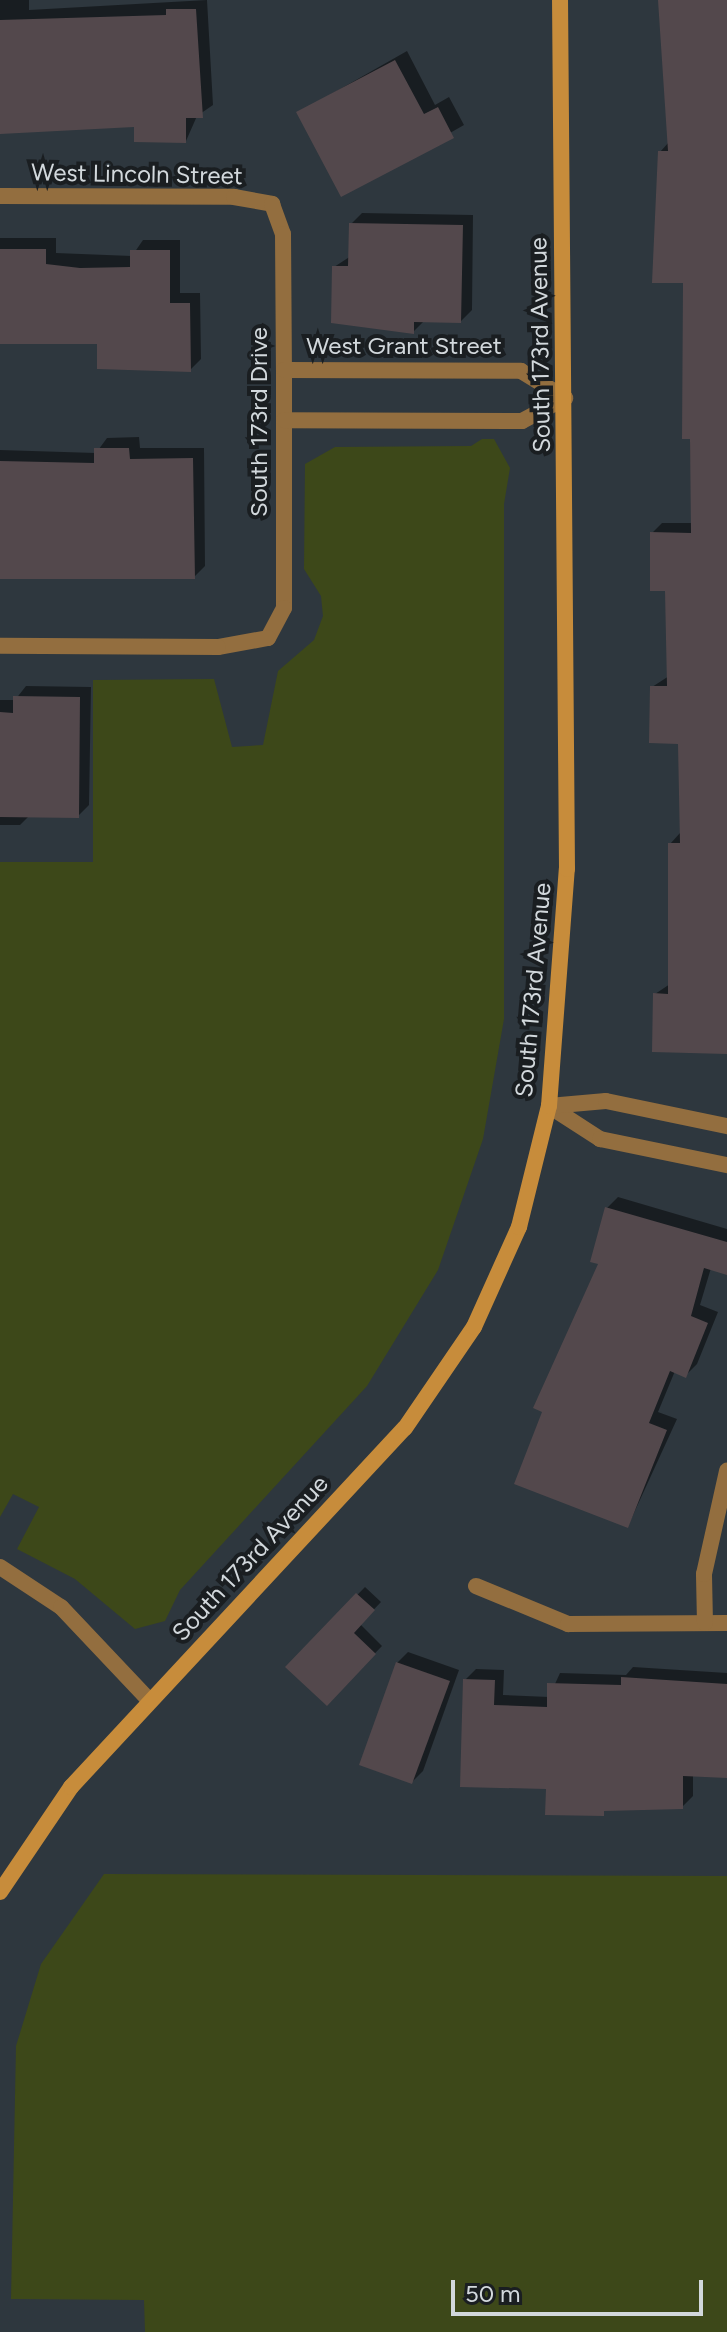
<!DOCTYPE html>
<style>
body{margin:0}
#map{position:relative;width:727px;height:2332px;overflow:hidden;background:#2e373e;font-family:Figtree,sans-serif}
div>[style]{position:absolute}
.green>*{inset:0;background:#3d4819}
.shadow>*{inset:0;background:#0007}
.building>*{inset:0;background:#53484c}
.street>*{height:16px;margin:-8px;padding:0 8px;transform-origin:8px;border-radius:8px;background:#936e3f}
.secondary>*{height:16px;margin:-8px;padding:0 8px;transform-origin:8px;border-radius:8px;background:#c78c3b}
span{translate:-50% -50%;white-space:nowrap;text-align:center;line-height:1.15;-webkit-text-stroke:8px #1a1e21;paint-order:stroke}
.street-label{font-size:24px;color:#d2d8dc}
.scale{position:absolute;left:451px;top:2280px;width:252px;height:36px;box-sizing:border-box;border:4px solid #d2d8dc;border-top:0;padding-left:10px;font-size:24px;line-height:28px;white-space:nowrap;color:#d2d8dc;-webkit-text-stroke:6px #1a1e21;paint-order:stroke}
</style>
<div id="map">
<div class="green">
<i style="clip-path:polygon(482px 439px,494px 439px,510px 468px,504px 504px,504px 1019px,483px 1139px,438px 1270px,367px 1386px,180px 1590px,165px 1621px,135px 1629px,75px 1579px,17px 1549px,39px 1507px,13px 1494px,0 1517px,0 862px,93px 862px,93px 680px,214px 679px,232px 747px,263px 745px,278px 671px,314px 640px,323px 616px,321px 596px,304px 569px,305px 464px,335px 447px,471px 446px)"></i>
<i style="clip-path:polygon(104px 1874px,727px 1876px,727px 2332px,145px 2332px,144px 2300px,11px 2299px,16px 2046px,41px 1964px)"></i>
</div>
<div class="shadow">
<i style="clip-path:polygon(0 0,29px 0,29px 10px,207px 0,213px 105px,197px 116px,186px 141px,136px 125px,0 131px)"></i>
<i style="clip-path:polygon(659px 0,727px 0,727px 1052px,655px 994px,670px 984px,670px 844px,680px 833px,680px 742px,652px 687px,669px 676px,666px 589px,652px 533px,662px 523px,693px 523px,685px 282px,660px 152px,669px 142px)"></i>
<i style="clip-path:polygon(407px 51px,435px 105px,449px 97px,464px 125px,341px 195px,298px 113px)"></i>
<i style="clip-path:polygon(362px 213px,473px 215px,472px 310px,461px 321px,425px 320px,413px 332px,334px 267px,351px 256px,351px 224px)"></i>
<i style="clip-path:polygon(0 238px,56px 238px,56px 253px,132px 256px,143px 240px,180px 240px,180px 293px,200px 293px,201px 359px,190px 370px,99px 342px,0 342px)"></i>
<i style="clip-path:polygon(139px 437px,140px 448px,204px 448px,205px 566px,194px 577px,0 577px,0 450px,96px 453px,107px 438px)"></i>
<i style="clip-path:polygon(26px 686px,91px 687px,89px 805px,78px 816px,30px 815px,20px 825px,0 825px,0 700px,15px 700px)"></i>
<i style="clip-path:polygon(618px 1197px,727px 1229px,727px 1272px,711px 1268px,700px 1305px,718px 1312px,697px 1364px,686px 1375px,675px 1371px,658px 1412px,677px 1419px,628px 1526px,601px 1263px,607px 1208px)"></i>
<i style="clip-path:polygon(365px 1587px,381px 1602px,360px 1624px,382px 1646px,327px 1703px,288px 1666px)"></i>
<i style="clip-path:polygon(408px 1652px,459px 1670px,423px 1771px,412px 1782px,397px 1663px)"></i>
<i style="clip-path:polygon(633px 1667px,727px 1673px,727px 1776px,693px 1774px,693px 1796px,682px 1807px,548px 1787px,465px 1680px,476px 1669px,504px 1670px,503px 1695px,549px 1697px,560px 1673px,626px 1675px)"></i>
</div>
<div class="building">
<i style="clip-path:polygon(658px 0,727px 0,727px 1054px,652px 1052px,653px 993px,668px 994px,668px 843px,680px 843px,678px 744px,649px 743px,650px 686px,667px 686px,665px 591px,650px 591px,650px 532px,691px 533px,690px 439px,682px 439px,683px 283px,652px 283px,658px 151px,668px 151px)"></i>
<i style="clip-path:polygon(166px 9px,196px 9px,203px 118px,186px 118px,186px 143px,134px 142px,134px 127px,0 134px,0 20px,166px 15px)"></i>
<i style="clip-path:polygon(395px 60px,424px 114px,438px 107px,454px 138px,341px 197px,296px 112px)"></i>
<i style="clip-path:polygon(349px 223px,463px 225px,461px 323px,414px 322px,414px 334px,331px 323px,332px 266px,348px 266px)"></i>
<i style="clip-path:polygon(0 249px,46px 249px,46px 264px,80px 268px,130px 267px,130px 250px,170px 250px,170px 303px,190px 303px,191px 372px,97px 369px,97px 344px,0 344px)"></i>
<i style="clip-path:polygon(94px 448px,129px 448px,130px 459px,193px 458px,195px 579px,0 579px,0 461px,94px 463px)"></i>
<i style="clip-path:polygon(13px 696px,80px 697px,79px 818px,0 817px,0 712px,13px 713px)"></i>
<i style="clip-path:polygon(605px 1207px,727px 1242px,727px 1275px,704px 1268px,691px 1316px,708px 1323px,686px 1378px,670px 1371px,649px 1423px,667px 1430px,628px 1528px,514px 1484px,542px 1412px,533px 1408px,598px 1264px,590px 1262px)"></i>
<i style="clip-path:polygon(356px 1593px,375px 1610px,354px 1633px,376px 1654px,327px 1706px,285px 1667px)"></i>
<i style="clip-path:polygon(396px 1662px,450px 1681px,412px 1784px,359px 1765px)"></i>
<i style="clip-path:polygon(621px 1677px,727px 1684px,727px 1778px,683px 1776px,683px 1809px,604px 1811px,604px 1816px,545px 1815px,546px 1789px,460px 1787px,463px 1679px,495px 1680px,494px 1705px,547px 1707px,547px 1683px,621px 1685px)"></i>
</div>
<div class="street">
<i style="left:0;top:196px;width:234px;rotate:0.2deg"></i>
<i style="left:234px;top:197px;width:39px;rotate:10deg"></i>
<i style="left:272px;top:204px;width:32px;rotate:70deg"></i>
<i style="left:283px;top:234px;width:136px;rotate:89.6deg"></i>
<i style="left:284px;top:370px;width:238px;rotate:90deg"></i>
<i style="left:284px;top:608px;width:34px;rotate:118deg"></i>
<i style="left:268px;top:638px;width:51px;rotate:169.8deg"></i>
<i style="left:218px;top:647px;width:218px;rotate:-179.7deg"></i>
<i style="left:284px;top:370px;width:237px;rotate:0.2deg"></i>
<i style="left:521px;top:371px;width:52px;rotate:31.5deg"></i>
<i style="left:565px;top:398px;width:49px;rotate:151.9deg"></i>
<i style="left:522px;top:421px;width:238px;rotate:-179.8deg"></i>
<i style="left:549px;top:1106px;width:61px;rotate:32.9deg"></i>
<i style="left:600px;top:1139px;width:130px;rotate:11.6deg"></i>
<i style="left:549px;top:1106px;width:57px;rotate:-5deg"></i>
<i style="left:606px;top:1101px;width:124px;rotate:11.7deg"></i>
<i style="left:0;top:1567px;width:73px;rotate:33.3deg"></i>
<i style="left:61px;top:1607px;width:129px;rotate:46.6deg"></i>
<i style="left:476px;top:1586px;width:100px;rotate:22.4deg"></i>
<i style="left:568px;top:1624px;width:159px;rotate:-0.4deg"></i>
<i style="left:705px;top:1623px;width:49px;rotate:-91.2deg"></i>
<i style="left:704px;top:1574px;width:106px;rotate:-77.4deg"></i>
</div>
<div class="secondary">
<i style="left:0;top:1892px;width:127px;rotate:-55.9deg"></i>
<i style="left:71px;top:1787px;width:490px;rotate:-47.1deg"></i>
<i style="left:405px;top:1428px;width:122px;rotate:-55.7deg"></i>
<i style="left:474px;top:1327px;width:110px;rotate:-65.8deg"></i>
<i style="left:519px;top:1227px;width:125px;rotate:-76.1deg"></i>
<i style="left:549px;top:1106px;width:238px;rotate:-85.7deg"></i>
<i style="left:567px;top:869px;width:869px;rotate:-90.46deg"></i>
</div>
<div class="street-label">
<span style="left:137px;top:174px;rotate:1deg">West Lincoln Street</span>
<span style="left:540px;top:345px;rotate:-91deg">South 173rd Avenue</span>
<span style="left:404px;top:346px">West Grant Street</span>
<span style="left:259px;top:422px;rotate:-90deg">South 173rd Drive</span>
<span style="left:533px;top:990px;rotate:-85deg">South 173rd Avenue</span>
<span style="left:250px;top:1558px;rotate:-47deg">South 173rd Avenue</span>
</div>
<div class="scale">50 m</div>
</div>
